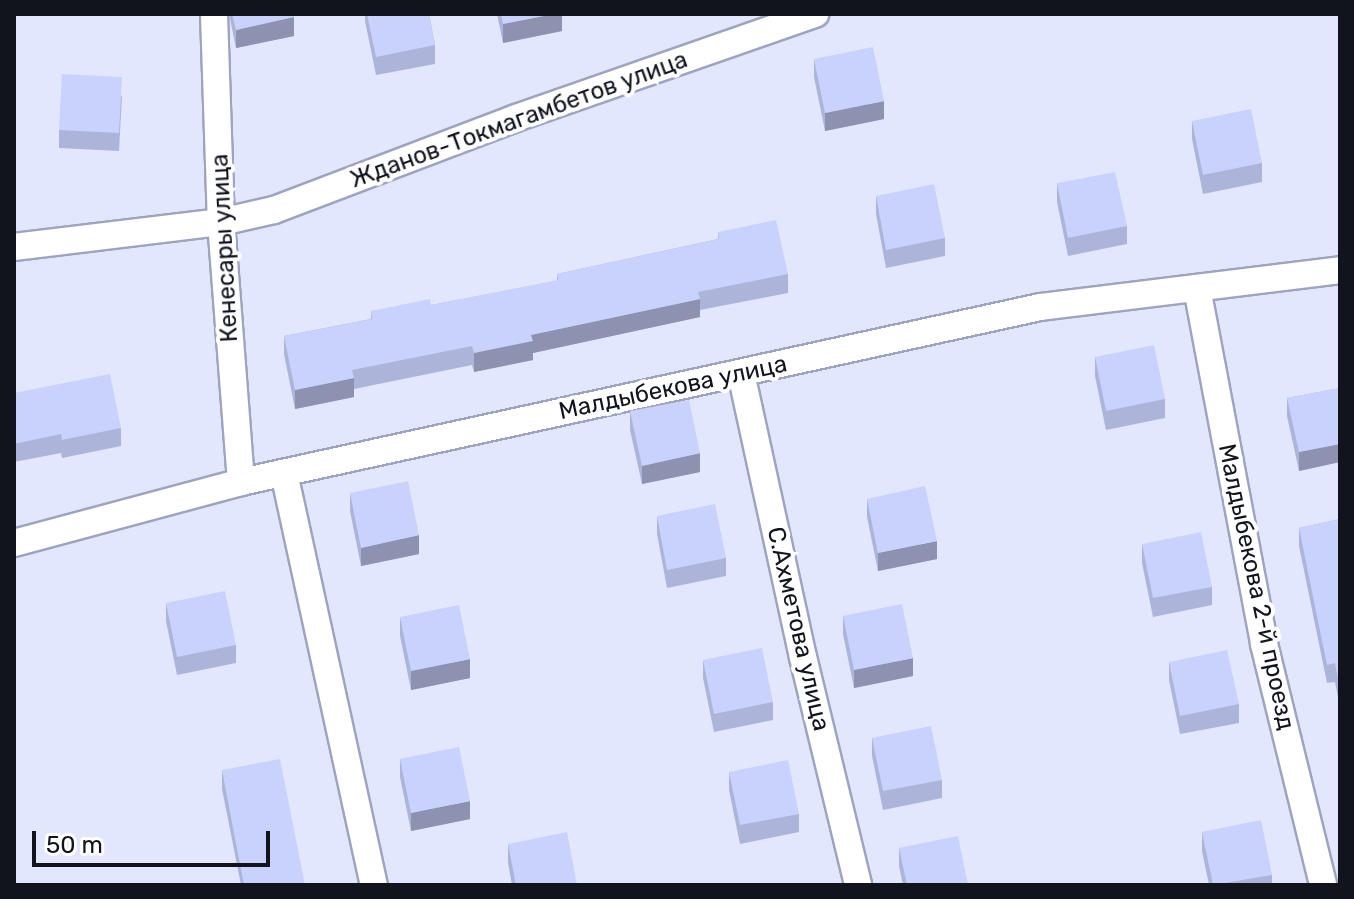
<!DOCTYPE html>
<meta charset="utf-8">
<style>
body{margin:0}
#map{position:relative;width:1354px;height:899px;overflow:hidden;background:#e2e7fe;font-family:Rubik,sans-serif}
div>[style]{position:absolute}
.roads{filter:drop-shadow(2px 0 #9ea3bf) drop-shadow(-2px 0 #9ea3bf) drop-shadow(0 2px #9ea3bf) drop-shadow(0 -2px #9ea3bf)}
.street>*{height:26px;margin:-13px;padding:0 13px;transform-origin:13px;border-radius:13px;background:#fff}
.wall>*{inset:0;background:#adb4da}
.shaded-wall>*{inset:0;background:#8d92b1}
.building>*{inset:0;background:#c9d1fd}
span{translate:-50% -50%;white-space:nowrap;text-align:center;line-height:1.15;-webkit-text-stroke:8px #fff;paint-order:stroke}
.street-label{font-size:24px;color:#11131d}
.frame{position:absolute;inset:0;border:16px solid #11131d;pointer-events:none}
.scale{position:absolute;left:32px;top:831px;width:238px;height:36px;box-sizing:border-box;border:4px solid #11131d;border-top:0;padding-left:10px;font-size:24px;line-height:28px;white-space:nowrap;color:#11131d;-webkit-text-stroke:6px #fff;paint-order:stroke}
</style>
<div id="map">
<div class="roads">
<div class="street">
<i style="left:214px;top:14px;width:208px;rotate:88.1deg"></i>
<i style="left:221px;top:222px;width:261px;rotate:85.6deg"></i>
<i style="left:14px;top:247px;width:209px;rotate:-6.9deg"></i>
<i style="left:221px;top:222px;width:54px;rotate:-12.8deg"></i>
<i style="left:274px;top:210px;width:259px;rotate:-20.8deg"></i>
<i style="left:516px;top:118px;width:317px;rotate:-19.2deg"></i>
<i style="left:1197px;top:288px;width:362px;rotate:79.3deg"></i>
<i style="left:1264px;top:644px;width:248px;rotate:76.2deg"></i>
<i style="left:741px;top:373px;width:291px;rotate:77.7deg"></i>
<i style="left:803px;top:657px;width:235px;rotate:76.4deg"></i>
<i style="left:284px;top:473px;width:422px;rotate:77.7deg"></i>
<i style="left:14px;top:543px;width:235px;rotate:-15deg"></i>
<i style="left:241px;top:482px;width:818px;rotate:-12.35deg"></i>
<i style="left:1040px;top:307px;width:302px;rotate:-7deg"></i>
</div>
</div>
<div class="wall">
<i style="clip-path:polygon(229px 14px,294px 14px,294px 36px,236px 48px)"></i>
<i style="clip-path:polygon(365px 14px,429px 14px,435px 45px,435px 64px,376px 75px,365px 21px)"></i>
<i style="clip-path:polygon(497px 14px,562px 14px,562px 31px,503px 43px)"></i>
<i style="clip-path:polygon(814px 59px,884px 119px,825px 131px,814px 77px)"></i>
<i style="clip-path:polygon(122px 96px,119px 151px,59px 148px,59px 130px)"></i>
<i style="clip-path:polygon(1192px 121px,1262px 163px,1262px 182px,1203px 194px,1192px 139px)"></i>
<i style="clip-path:polygon(1057px 183px,1127px 226px,1127px 244px,1068px 256px,1057px 202px)"></i>
<i style="clip-path:polygon(876px 196px,945px 238px,945px 256px,886px 268px,876px 214px)"></i>
<i style="clip-path:polygon(718px 232px,788px 274px,788px 293px,700px 310px,700px 317px,533px 353px,533px 360px,474px 372px,472px 365px,354px 389px,354px 397px,295px 409px,284px 354px,284px 336px,371px 319px,371px 311px,431px 305px,557px 281px,557px 274px,718px 239px)"></i>
<i style="clip-path:polygon(1095px 357px,1165px 399px,1165px 418px,1106px 430px,1095px 376px)"></i>
<i style="clip-path:polygon(1340px 388px,1340px 462px,1299px 471px,1287px 416px,1287px 398px)"></i>
<i style="clip-path:polygon(14px 393px,121px 428px,121px 446px,62px 458px,61px 453px,14px 462px)"></i>
<i style="clip-path:polygon(630px 411px,700px 472px,642px 484px,630px 430px)"></i>
<i style="clip-path:polygon(350px 493px,419px 554px,361px 566px,350px 511px)"></i>
<i style="clip-path:polygon(867px 499px,937px 559px,878px 571px,867px 517px)"></i>
<i style="clip-path:polygon(657px 516px,726px 558px,726px 576px,667px 588px,657px 534px)"></i>
<i style="clip-path:polygon(1340px 519px,1340px 708px,1335px 682px,1327px 683px,1299px 546px,1299px 528px)"></i>
<i style="clip-path:polygon(1142px 544px,1212px 587px,1212px 605px,1153px 617px,1142px 563px)"></i>
<i style="clip-path:polygon(166px 603px,236px 645px,236px 663px,177px 675px,166px 621px)"></i>
<i style="clip-path:polygon(843px 616px,913px 676px,854px 688px,843px 634px)"></i>
<i style="clip-path:polygon(400px 617px,470px 678px,411px 690px,400px 636px)"></i>
<i style="clip-path:polygon(703px 660px,773px 702px,773px 720px,714px 732px,703px 678px)"></i>
<i style="clip-path:polygon(1169px 662px,1239px 704px,1239px 723px,1180px 734px,1169px 680px)"></i>
<i style="clip-path:polygon(872px 738px,942px 780px,942px 798px,883px 810px,872px 756px)"></i>
<i style="clip-path:polygon(400px 759px,470px 819px,411px 831px,400px 777px)"></i>
<i style="clip-path:polygon(222px 770px,305px 885px,241px 885px,222px 789px)"></i>
<i style="clip-path:polygon(729px 772px,799px 814px,799px 832px,740px 844px,729px 790px)"></i>
<i style="clip-path:polygon(1202px 832px,1272px 875px,1272px 885px,1209px 885px,1202px 851px)"></i>
<i style="clip-path:polygon(508px 844px,577px 885px,512px 885px,508px 863px)"></i>
<i style="clip-path:polygon(899px 848px,968px 885px,903px 885px,899px 866px)"></i>
</div>
<div class="shaded-wall">
<i style="clip-path:polygon(554px 14px,562px 14px,562px 31px,503px 43px,503px 24px)"></i>
<i style="clip-path:polygon(294px 17px,294px 36px,236px 48px,236px 30px)"></i>
<i style="clip-path:polygon(884px 101px,884px 119px,825px 131px,825px 113px)"></i>
<i style="clip-path:polygon(700px 299px,700px 317px,533px 353px,533px 360px,474px 372px,474px 353px,531px 335px)"></i>
<i style="clip-path:polygon(354px 378px,354px 397px,295px 409px,295px 390px)"></i>
<i style="clip-path:polygon(1340px 444px,1340px 462px,1299px 471px,1299px 452px)"></i>
<i style="clip-path:polygon(700px 453px,700px 472px,642px 484px,642px 466px)"></i>
<i style="clip-path:polygon(419px 535px,419px 554px,361px 566px,361px 548px)"></i>
<i style="clip-path:polygon(937px 541px,937px 559px,878px 571px,878px 553px)"></i>
<i style="clip-path:polygon(913px 658px,913px 676px,854px 688px,854px 670px)"></i>
<i style="clip-path:polygon(470px 659px,470px 678px,411px 690px,411px 671px)"></i>
<i style="clip-path:polygon(470px 801px,470px 819px,411px 831px,411px 813px)"></i>
</div>
<div class="building">
<i style="clip-path:polygon(232px 14px,294px 14px,294px 17px,236px 30px)"></i>
<i style="clip-path:polygon(367px 14px,429px 14px,435px 45px,376px 57px)"></i>
<i style="clip-path:polygon(501px 14px,554px 14px,503px 24px)"></i>
<i style="clip-path:polygon(873px 47px,884px 101px,825px 113px,814px 59px)"></i>
<i style="clip-path:polygon(62px 74px,122px 77px,119px 133px,59px 130px)"></i>
<i style="clip-path:polygon(1251px 109px,1262px 163px,1203px 175px,1192px 121px)"></i>
<i style="clip-path:polygon(1115px 172px,1127px 226px,1068px 238px,1057px 183px)"></i>
<i style="clip-path:polygon(934px 184px,945px 238px,886px 250px,876px 196px)"></i>
<i style="clip-path:polygon(776px 220px,788px 274px,698px 292px,700px 299px,531px 335px,533px 341px,474px 353px,472px 346px,352px 370px,354px 378px,295px 390px,284px 336px,372px 319px,371px 311px,430px 299px,431px 305px,558px 280px,557px 274px,719px 239px,718px 232px)"></i>
<i style="clip-path:polygon(1154px 345px,1165px 399px,1106px 411px,1095px 357px)"></i>
<i style="clip-path:polygon(110px 374px,121px 428px,62px 440px,61px 434px,14px 444px,14px 393px)"></i>
<i style="clip-path:polygon(1340px 388px,1340px 444px,1299px 452px,1287px 398px)"></i>
<i style="clip-path:polygon(689px 400px,700px 453px,642px 466px,630px 411px)"></i>
<i style="clip-path:polygon(408px 481px,419px 535px,361px 548px,350px 493px)"></i>
<i style="clip-path:polygon(925px 486px,937px 541px,878px 553px,867px 499px)"></i>
<i style="clip-path:polygon(715px 504px,726px 558px,667px 570px,657px 516px)"></i>
<i style="clip-path:polygon(1340px 519px,1340px 689px,1335px 663px,1327px 665px,1299px 528px)"></i>
<i style="clip-path:polygon(1201px 532px,1212px 587px,1153px 598px,1142px 544px)"></i>
<i style="clip-path:polygon(225px 591px,236px 645px,177px 657px,166px 603px)"></i>
<i style="clip-path:polygon(902px 604px,913px 658px,854px 670px,843px 616px)"></i>
<i style="clip-path:polygon(459px 605px,470px 659px,411px 671px,400px 617px)"></i>
<i style="clip-path:polygon(762px 648px,773px 702px,714px 714px,703px 660px)"></i>
<i style="clip-path:polygon(1227px 650px,1239px 704px,1180px 716px,1169px 662px)"></i>
<i style="clip-path:polygon(931px 726px,942px 780px,883px 791px,872px 738px)"></i>
<i style="clip-path:polygon(459px 747px,470px 801px,411px 813px,400px 759px)"></i>
<i style="clip-path:polygon(280px 759px,305px 885px,244px 885px,222px 770px)"></i>
<i style="clip-path:polygon(788px 760px,799px 814px,740px 825px,729px 772px)"></i>
<i style="clip-path:polygon(1261px 820px,1272px 875px,1213px 885px,1202px 832px)"></i>
<i style="clip-path:polygon(567px 832px,577px 885px,516px 885px,508px 844px)"></i>
<i style="clip-path:polygon(958px 836px,968px 885px,907px 885px,899px 848px)"></i>
</div>
<div class="street-label">
<span style="left:519px;top:120px;rotate:-20deg">Жданов-Токмагамбетов улица</span>
<span style="left:225px;top:248px;rotate:-93deg">Кенесары улица</span>
<span style="left:673px;top:388px;rotate:-12deg">Малдыбекова улица</span>
<span style="left:1256px;top:587px;rotate:78deg">Малдыбекова 2-й проезд</span>
<span style="left:798px;top:629px;rotate:77deg">С.Ахметова улица</span>
</div>
<div class="frame"></div>
<div class="scale">50 m</div>
</div>
